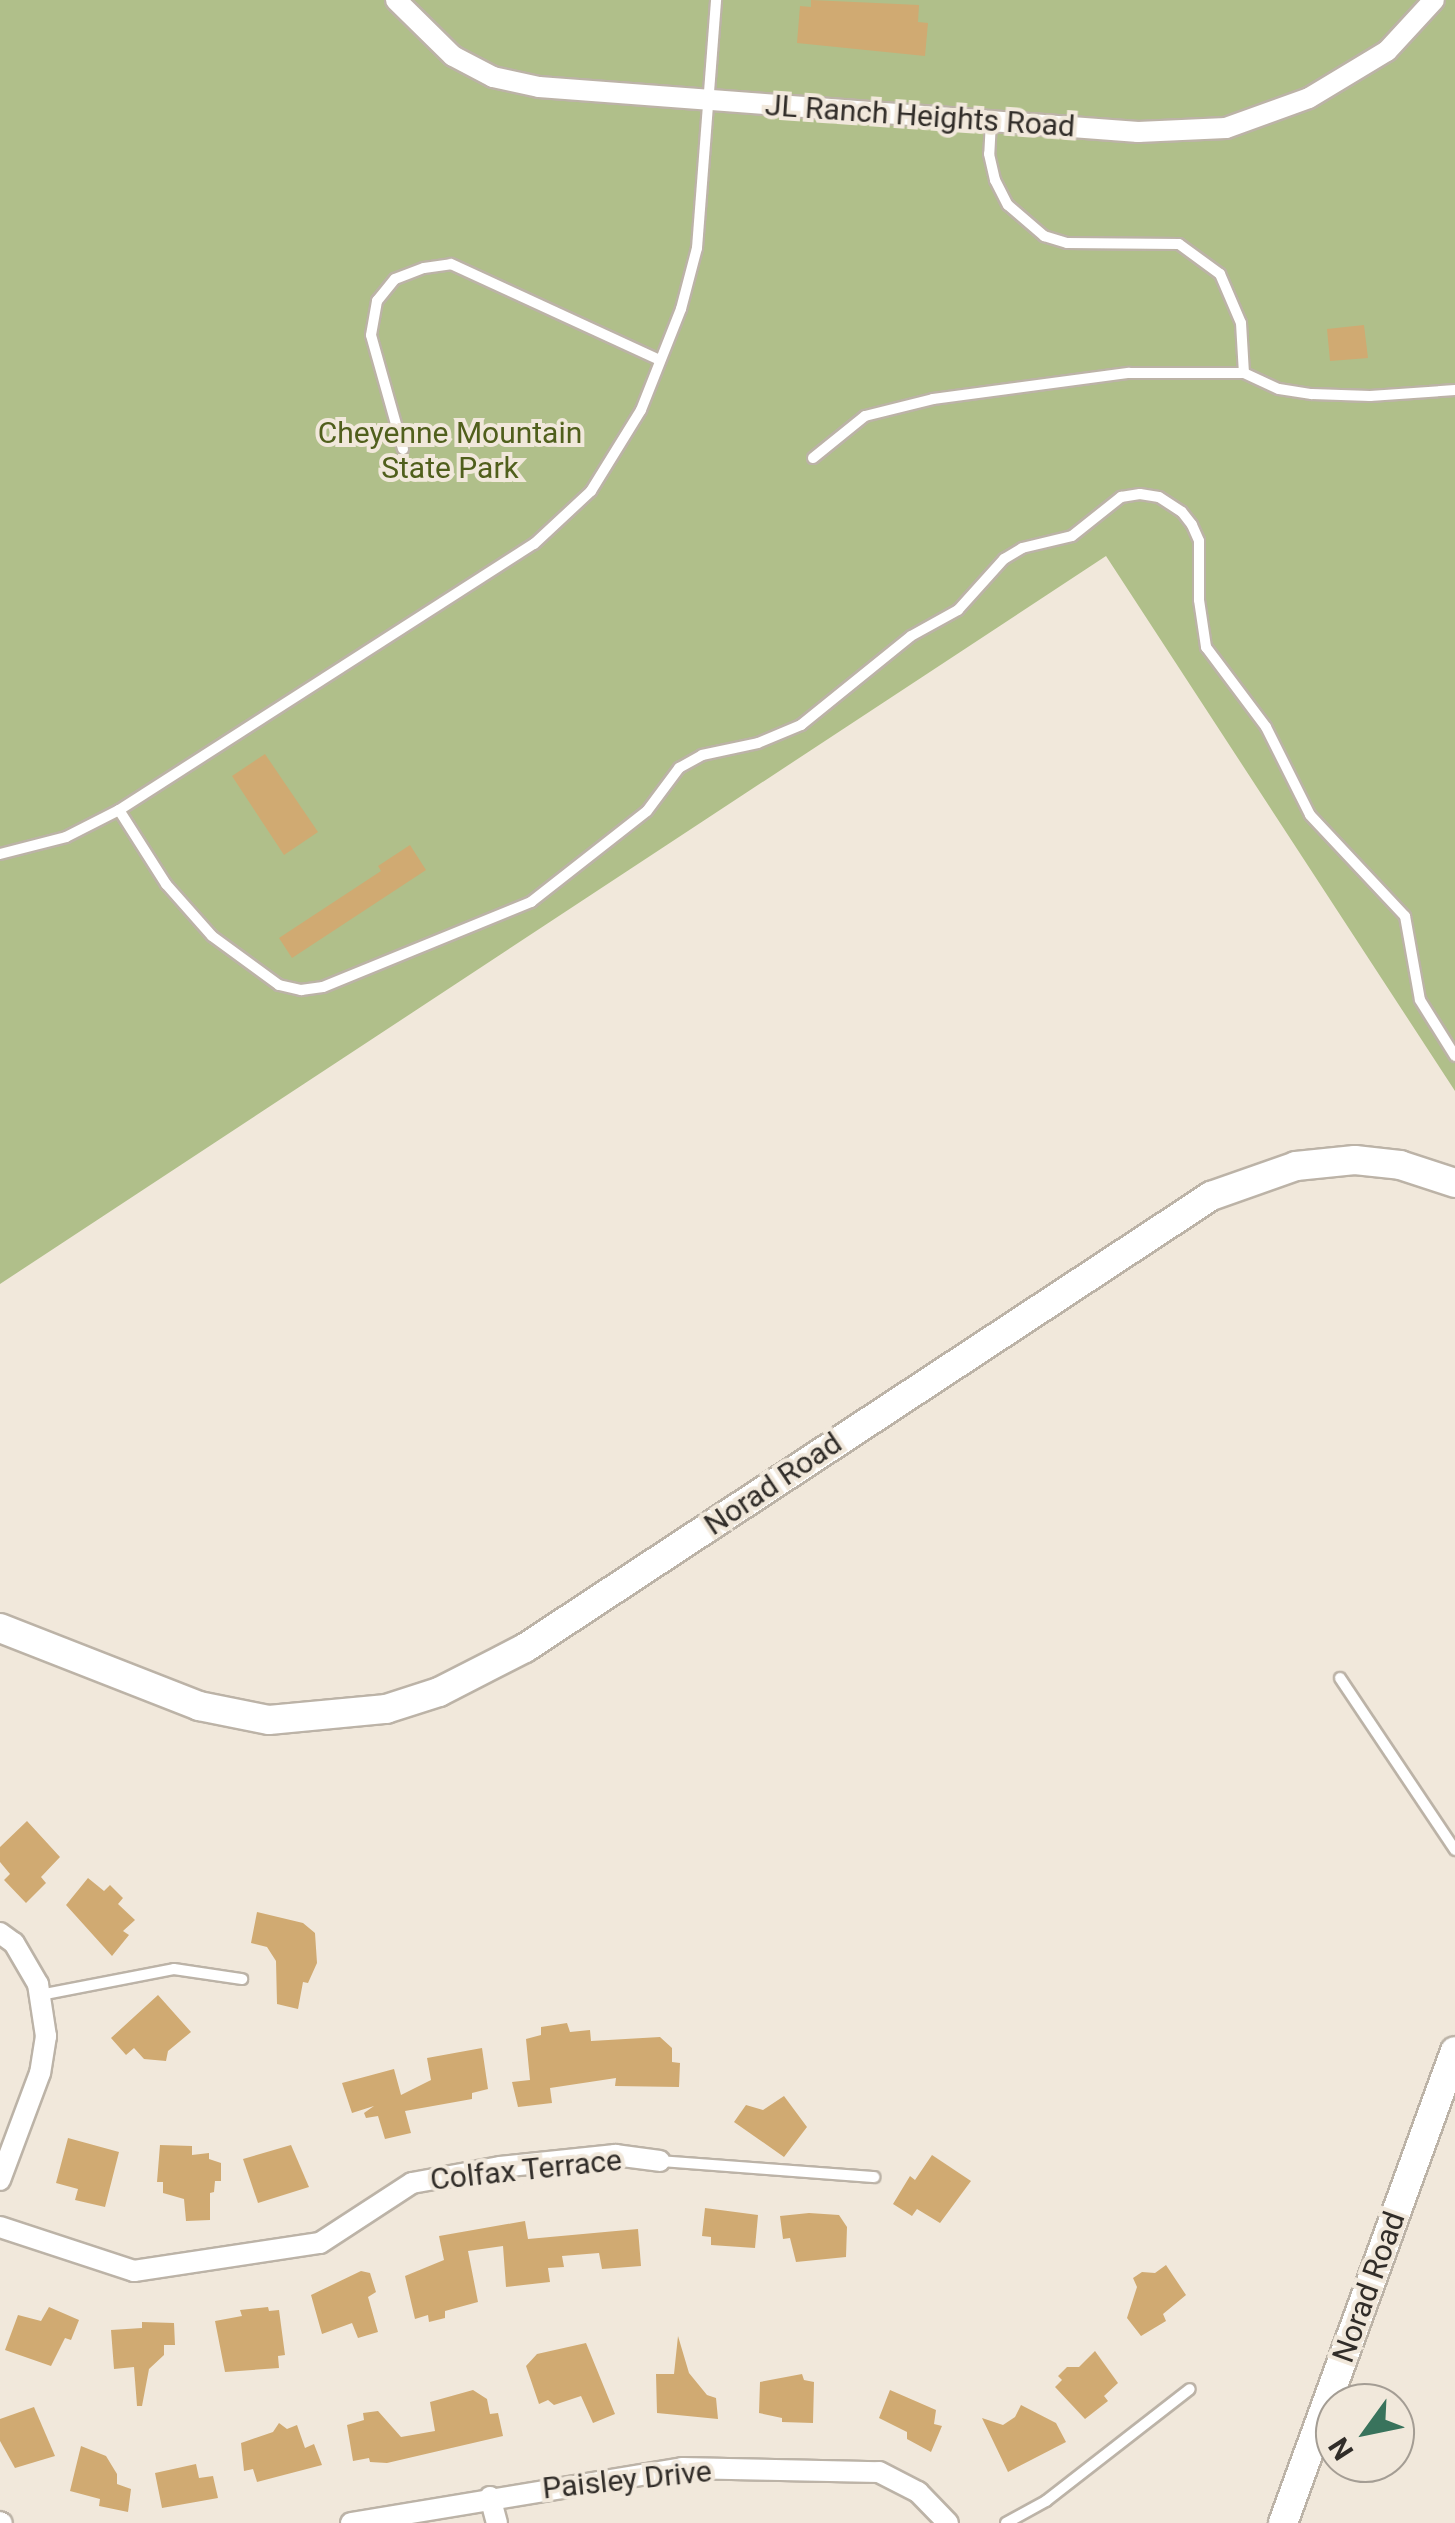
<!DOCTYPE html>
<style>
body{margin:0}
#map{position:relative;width:1455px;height:2523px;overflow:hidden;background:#f1e8db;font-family:Roboto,sans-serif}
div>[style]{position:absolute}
.green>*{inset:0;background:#b0bf8a}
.building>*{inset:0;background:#d0aa72}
.roads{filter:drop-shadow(2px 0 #bcb3a7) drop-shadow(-2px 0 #bcb3a7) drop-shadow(0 2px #bcb3a7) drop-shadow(0 -2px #bcb3a7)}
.service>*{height:10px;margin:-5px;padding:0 5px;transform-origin:5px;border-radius:5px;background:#fff}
.minor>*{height:20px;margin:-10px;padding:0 10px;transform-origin:10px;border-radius:10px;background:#fff}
.tertiary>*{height:28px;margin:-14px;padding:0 14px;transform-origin:14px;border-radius:14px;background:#fff}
span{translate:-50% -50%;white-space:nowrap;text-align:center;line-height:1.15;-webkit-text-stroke:8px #f1e8db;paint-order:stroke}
.street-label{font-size:30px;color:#312d29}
.park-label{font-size:30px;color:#505f1c}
.north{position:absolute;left:1315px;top:2383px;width:100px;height:100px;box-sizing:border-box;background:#f1e8db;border:2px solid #a49d94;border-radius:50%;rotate:237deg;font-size:28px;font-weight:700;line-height:40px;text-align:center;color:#312d29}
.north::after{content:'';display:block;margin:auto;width:35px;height:45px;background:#39735c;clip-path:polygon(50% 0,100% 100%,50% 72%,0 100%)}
</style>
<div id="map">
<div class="green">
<i style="clip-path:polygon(0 0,1455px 0,1455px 1091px,1106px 556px,0 1284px)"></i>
</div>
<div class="building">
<i style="clip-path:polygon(811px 0,919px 5px,918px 22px,928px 23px,925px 56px,797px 43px,800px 6px,811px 7px)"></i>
<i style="clip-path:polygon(1364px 325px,1368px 358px,1330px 361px,1327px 329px)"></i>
<i style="clip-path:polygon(265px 754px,318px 832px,284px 855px,232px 776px)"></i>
<i style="clip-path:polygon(410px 845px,426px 870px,292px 958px,279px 938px,381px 871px,378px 866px)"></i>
<i style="clip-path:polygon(27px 1821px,60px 1857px,41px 1877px,46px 1883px,26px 1903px,4px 1880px,10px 1874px,0 1862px,0 1847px)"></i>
<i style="clip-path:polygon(88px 1878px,104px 1891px,110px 1885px,123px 1898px,118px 1904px,135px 1920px,123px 1931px,129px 1935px,112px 1956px,66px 1905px)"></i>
<i style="clip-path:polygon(257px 1912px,303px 1923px,315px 1933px,317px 1963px,308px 1983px,303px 1982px,298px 2009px,277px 2004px,276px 1961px,267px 1947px,251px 1943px)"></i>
<i style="clip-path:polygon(158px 1995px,191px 2032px,168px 2051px,166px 2061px,144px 2059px,134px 2048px,126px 2055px,111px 2038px)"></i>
<i style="clip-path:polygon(567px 2023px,570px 2032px,590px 2030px,591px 2041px,660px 2037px,672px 2048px,672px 2062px,680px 2063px,679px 2087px,615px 2086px,616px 2078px,550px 2088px,552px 2103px,518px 2107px,512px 2082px,530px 2080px,526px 2039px,541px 2035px,541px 2027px)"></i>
<i style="clip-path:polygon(482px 2048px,488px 2089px,472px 2093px,472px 2099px,405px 2111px,411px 2133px,385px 2139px,378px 2116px,366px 2118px,364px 2113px,374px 2106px,352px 2113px,342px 2083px,394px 2069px,401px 2095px,431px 2080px,427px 2058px)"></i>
<i style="clip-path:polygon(784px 2096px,807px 2127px,784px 2157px,734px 2122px,746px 2105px,763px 2110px)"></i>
<i style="clip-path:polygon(68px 2138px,119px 2152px,105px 2207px,75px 2200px,78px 2189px,56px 2183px)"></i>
<i style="clip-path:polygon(160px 2145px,192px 2146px,192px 2155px,209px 2153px,209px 2159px,221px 2163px,221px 2181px,215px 2181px,214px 2192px,210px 2193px,210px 2220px,186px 2221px,184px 2199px,163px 2193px,163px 2182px,157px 2182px)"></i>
<i style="clip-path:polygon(291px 2145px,309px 2187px,258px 2203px,243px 2159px)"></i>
<i style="clip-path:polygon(932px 2155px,971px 2181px,940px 2223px,917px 2209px,912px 2216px,893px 2204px,910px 2176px,915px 2180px)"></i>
<i style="clip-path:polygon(705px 2208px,758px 2215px,755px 2248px,711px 2245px,711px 2237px,702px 2236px)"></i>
<i style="clip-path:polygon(809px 2213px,839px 2215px,847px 2227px,846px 2257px,796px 2262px,790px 2238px,783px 2239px,780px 2216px)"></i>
<i style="clip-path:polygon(525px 2221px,528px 2239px,638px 2229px,641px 2266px,602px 2269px,599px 2253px,562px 2256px,564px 2267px,548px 2268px,550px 2282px,506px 2287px,503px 2246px,468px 2251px,478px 2302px,445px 2311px,445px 2318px,429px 2322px,428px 2315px,415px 2319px,405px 2276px,444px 2260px,439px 2236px)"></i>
<i style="clip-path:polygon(1166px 2265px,1186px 2295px,1163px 2314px,1166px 2321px,1141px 2336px,1127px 2318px,1137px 2287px,1133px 2278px,1142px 2272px,1155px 2273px)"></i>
<i style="clip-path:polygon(361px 2271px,370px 2273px,376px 2292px,368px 2297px,378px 2332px,358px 2338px,352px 2323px,322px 2334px,311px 2295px)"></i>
<i style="clip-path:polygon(49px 2307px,79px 2320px,71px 2340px,65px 2338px,51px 2366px,5px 2350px,18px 2315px,41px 2321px)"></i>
<i style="clip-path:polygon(268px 2307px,269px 2311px,279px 2310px,285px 2355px,278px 2356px,279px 2368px,225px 2372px,215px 2321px,242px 2316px,240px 2310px)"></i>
<i style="clip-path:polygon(142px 2322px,174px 2323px,175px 2345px,164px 2345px,164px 2355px,149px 2369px,142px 2406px,137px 2406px,134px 2367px,114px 2369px,111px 2330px,142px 2328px)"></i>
<i style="clip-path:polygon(678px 2336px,689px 2373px,707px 2395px,716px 2398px,718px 2419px,657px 2413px,656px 2374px,674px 2374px)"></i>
<i style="clip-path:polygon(586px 2343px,615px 2414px,593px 2423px,581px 2396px,554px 2405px,548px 2400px,539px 2404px,526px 2366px,537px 2354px)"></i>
<i style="clip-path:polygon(1095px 2351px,1118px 2383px,1104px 2396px,1108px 2401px,1085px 2419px,1055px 2387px,1062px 2380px,1058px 2376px,1067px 2367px,1079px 2367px)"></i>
<i style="clip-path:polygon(802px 2374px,804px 2380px,814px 2382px,813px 2423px,782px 2422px,782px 2418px,759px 2413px,760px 2382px)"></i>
<i style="clip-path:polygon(473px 2390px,487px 2399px,490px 2414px,498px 2413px,503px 2436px,387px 2463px,370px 2462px,369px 2458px,353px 2461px,347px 2425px,364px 2420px,363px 2413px,378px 2411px,401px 2437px,435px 2431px,430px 2402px)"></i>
<i style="clip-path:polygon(890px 2390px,936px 2410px,934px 2424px,942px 2426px,931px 2452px,907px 2439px,907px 2432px,879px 2418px)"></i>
<i style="clip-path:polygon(1021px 2405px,1056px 2423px,1066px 2442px,1008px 2472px,982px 2418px,1003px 2425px,1015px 2417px)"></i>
<i style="clip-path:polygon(34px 2407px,55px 2456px,15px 2468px,0 2441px,0 2419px)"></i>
<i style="clip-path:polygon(279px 2423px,287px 2429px,297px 2425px,305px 2448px,314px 2444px,322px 2465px,257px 2482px,253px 2469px,244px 2471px,241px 2443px,273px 2432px)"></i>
<i style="clip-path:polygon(81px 2446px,106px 2456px,117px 2474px,117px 2484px,131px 2489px,128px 2512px,99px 2506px,100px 2499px,70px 2491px)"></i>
<i style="clip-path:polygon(196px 2464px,199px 2478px,213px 2476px,218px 2498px,162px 2508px,155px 2473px)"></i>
</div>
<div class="roads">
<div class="service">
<i style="left:991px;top:121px;width:33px;rotate:93deg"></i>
<i style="left:989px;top:154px;width:27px;rotate:77deg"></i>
<i style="left:995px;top:180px;width:28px;rotate:63deg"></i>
<i style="left:1008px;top:205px;width:48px;rotate:40.7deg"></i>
<i style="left:1044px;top:236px;width:24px;rotate:17deg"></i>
<i style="left:1067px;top:243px;width:112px;rotate:0.5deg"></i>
<i style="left:1179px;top:244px;width:51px;rotate:36.2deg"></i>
<i style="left:1220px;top:274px;width:53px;rotate:66.8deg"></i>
<i style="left:1241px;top:323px;width:50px;rotate:86.6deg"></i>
<i style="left:403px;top:449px;width:118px;rotate:-105.7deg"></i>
<i style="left:371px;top:335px;width:35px;rotate:-80deg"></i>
<i style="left:377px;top:301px;width:28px;rotate:-51deg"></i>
<i style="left:395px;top:279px;width:31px;rotate:-21deg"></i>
<i style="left:424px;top:268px;width:27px;rotate:-8deg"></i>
<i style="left:451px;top:264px;width:230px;rotate:24.7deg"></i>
<i style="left:813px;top:458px;width:67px;rotate:-38.9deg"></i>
<i style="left:865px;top:416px;width:70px;rotate:-14deg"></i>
<i style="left:933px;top:399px;width:198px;rotate:-7.6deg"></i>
<i style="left:1129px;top:373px;width:115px"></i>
<i style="left:1244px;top:373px;width:38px;rotate:25deg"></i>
<i style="left:1279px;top:389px;width:33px;rotate:9deg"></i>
<i style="left:1312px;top:394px;width:58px;rotate:2deg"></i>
<i style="left:1370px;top:396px;width:85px;rotate:-4deg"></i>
<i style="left:119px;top:810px;width:88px;rotate:57.6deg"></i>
<i style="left:166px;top:884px;width:69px;rotate:48.5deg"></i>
<i style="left:212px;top:936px;width:83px;rotate:36.2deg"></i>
<i style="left:279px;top:985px;width:23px;rotate:13deg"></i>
<i style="left:301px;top:990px;width:22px;rotate:-8deg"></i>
<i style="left:323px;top:987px;width:225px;rotate:-22.2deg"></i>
<i style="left:531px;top:902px;width:147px;rotate:-38.1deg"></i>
<i style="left:647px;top:811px;width:54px;rotate:-53.3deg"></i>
<i style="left:679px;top:768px;width:26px;rotate:-29deg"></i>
<i style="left:702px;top:755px;width:57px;rotate:-12.1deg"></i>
<i style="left:758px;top:743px;width:47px;rotate:-22.7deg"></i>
<i style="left:801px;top:725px;width:141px;rotate:-39deg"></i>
<i style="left:911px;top:636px;width:54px;rotate:-29deg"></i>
<i style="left:958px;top:610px;width:69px;rotate:-48deg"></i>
<i style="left:1004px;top:559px;width:21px;rotate:-31deg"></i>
<i style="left:1022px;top:548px;width:51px;rotate:-13.5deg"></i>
<i style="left:1072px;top:536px;width:63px;rotate:-38.5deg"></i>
<i style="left:1121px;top:497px;width:19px;rotate:-9deg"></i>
<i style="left:1140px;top:494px;width:19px;rotate:9deg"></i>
<i style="left:1159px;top:497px;width:27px;rotate:33deg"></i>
<i style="left:1182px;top:512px;width:16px;rotate:52deg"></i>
<i style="left:1192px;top:525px;width:17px;rotate:66deg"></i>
<i style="left:1199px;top:541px;width:59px;rotate:90deg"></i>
<i style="left:1199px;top:600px;width:48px;rotate:81.5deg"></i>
<i style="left:1206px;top:647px;width:100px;rotate:53.1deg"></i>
<i style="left:1266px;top:727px;width:98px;rotate:63.4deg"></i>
<i style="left:1310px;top:815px;width:139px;rotate:46.8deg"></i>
<i style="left:1405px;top:916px;width:85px;rotate:79.9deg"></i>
<i style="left:1420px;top:1000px;width:66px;rotate:58deg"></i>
<i style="left:0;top:854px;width:68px;rotate:-14.4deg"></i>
<i style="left:66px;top:837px;width:59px;rotate:-27deg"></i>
<i style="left:119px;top:810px;width:493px;rotate:-32.7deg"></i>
<i style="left:534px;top:544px;width:78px;rotate:-42.9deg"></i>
<i style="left:591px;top:491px;width:95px;rotate:-58.3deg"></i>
<i style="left:641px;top:410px;width:109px;rotate:-68.4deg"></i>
<i style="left:681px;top:309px;width:63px;rotate:-75.3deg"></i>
<i style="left:697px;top:248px;width:249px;rotate:-85.6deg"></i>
<i style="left:1340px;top:1678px;width:207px;rotate:56.2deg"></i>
<i style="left:40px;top:1995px;width:136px;rotate:-11deg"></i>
<i style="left:174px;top:1969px;width:69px;rotate:8.4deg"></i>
<i style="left:660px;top:2161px;width:215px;rotate:4.3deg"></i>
<i style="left:1006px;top:2523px;width:46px;rotate:-28.8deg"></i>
<i style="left:1046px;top:2501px;width:182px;rotate:-37.9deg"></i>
</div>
<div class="minor">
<i style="left:396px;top:0;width:80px;rotate:44.5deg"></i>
<i style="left:453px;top:56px;width:45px;rotate:27.7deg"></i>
<i style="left:493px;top:77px;width:47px;rotate:12.3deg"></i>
<i style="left:539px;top:87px;width:601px;rotate:4.3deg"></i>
<i style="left:1138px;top:132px;width:88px;rotate:-2.6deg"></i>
<i style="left:1226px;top:128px;width:88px;rotate:-19.9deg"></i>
<i style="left:1309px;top:98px;width:91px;rotate:-31.1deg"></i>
<i style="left:1387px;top:51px;width:69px;rotate:-47.3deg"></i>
<i style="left:0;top:1933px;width:17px;rotate:36deg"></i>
<i style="left:14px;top:1943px;width:48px;rotate:59.7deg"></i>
<i style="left:38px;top:1984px;width:53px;rotate:81.3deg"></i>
<i style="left:46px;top:2036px;width:37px;rotate:99deg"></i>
<i style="left:40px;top:2073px;width:114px;rotate:110.5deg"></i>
<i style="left:0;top:2227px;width:141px;rotate:18.2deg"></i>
<i style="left:134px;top:2271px;width:188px;rotate:-8.6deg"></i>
<i style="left:320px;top:2243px;width:110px;rotate:-33.1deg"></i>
<i style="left:412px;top:2183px;width:89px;rotate:-10.3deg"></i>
<i style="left:500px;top:2167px;width:116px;rotate:-6deg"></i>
<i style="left:615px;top:2155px;width:45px;rotate:7.6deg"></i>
<i style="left:490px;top:2497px;width:27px;rotate:75deg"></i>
<i style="left:0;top:2522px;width:2px;rotate:27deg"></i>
<i style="left:351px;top:2523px;width:336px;rotate:-9.4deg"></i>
<i style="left:682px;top:2468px;width:197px;rotate:1.2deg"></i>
<i style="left:879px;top:2472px;width:44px;rotate:27.1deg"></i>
<i style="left:918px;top:2492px;width:43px;rotate:45.9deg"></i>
</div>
<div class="tertiary">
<i style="left:0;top:1628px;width:214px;rotate:21.4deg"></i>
<i style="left:199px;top:1706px;width:71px;rotate:11.3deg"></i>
<i style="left:269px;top:1720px;width:118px;rotate:-5.4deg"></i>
<i style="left:386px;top:1709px;width:56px;rotate:-17.8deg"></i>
<i style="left:439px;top:1692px;width:97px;rotate:-27.1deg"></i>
<i style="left:525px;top:1648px;width:822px;rotate:-33.38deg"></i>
<i style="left:1211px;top:1196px;width:90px;rotate:-19.4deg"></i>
<i style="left:1296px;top:1166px;width:59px;rotate:-5.8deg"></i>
<i style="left:1355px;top:1160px;width:45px;rotate:6.3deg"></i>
<i style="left:1400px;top:1165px;width:58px;rotate:18.1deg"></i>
<i style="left:1283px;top:2523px;width:502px;rotate:-69.98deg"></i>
</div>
</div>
<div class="street-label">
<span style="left:920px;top:116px;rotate:4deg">JL Ranch Heights Road</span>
<span style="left:773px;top:1484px;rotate:-34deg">Norad Road</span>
<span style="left:526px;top:2170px;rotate:-6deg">Colfax Terrace</span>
<span style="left:1369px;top:2287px;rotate:-70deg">Norad Road</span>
<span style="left:627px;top:2480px;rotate:-6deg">Paisley Drive</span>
</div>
<div class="park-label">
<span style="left:450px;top:450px">Cheyenne Mountain<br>State Park</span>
</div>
<div class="north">N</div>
</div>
